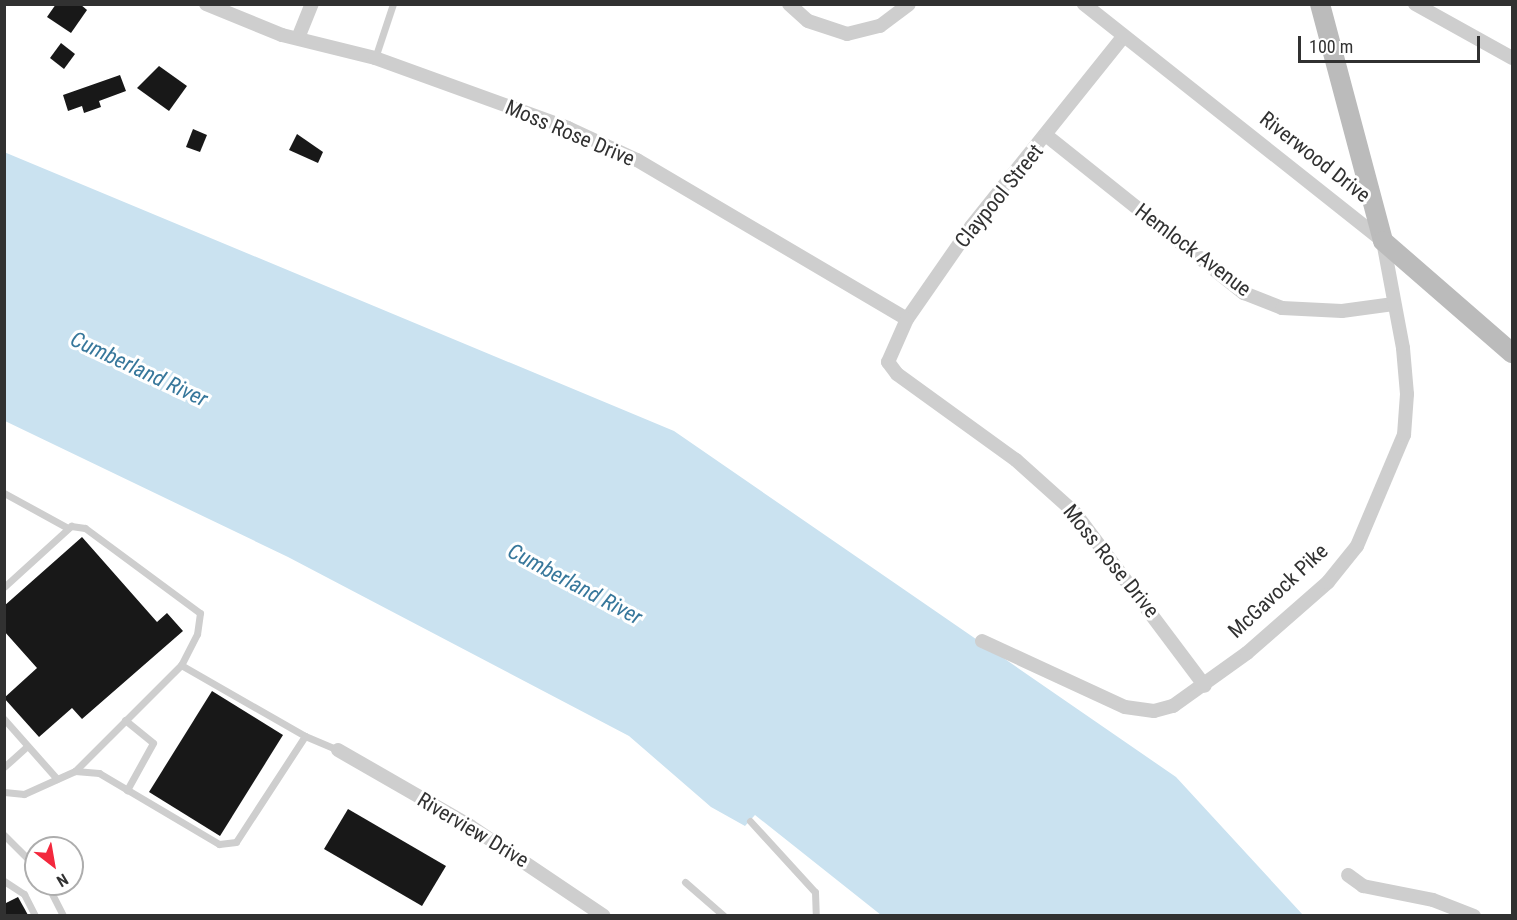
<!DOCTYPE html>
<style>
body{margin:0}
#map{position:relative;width:1517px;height:920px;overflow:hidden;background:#fff;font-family:"Roboto Condensed",sans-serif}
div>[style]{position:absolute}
.water>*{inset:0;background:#cae2f0}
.building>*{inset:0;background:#181818}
.lane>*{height:7px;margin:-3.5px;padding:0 3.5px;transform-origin:3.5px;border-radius:3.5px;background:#cecece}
.street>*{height:14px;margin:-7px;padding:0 7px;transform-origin:7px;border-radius:7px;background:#cecece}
.secondary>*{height:20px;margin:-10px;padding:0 10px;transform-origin:10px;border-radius:10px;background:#bbb}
span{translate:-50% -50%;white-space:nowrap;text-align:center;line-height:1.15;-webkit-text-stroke:6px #fff;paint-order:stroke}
.street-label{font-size:21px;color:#313131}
.water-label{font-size:22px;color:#37779b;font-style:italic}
.frame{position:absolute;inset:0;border:6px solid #313131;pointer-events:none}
.north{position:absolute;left:24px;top:836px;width:60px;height:60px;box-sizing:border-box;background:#fff;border:2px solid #adadad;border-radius:50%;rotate:149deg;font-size:16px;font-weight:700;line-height:24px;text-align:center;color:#313131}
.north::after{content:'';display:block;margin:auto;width:21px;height:27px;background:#f3283d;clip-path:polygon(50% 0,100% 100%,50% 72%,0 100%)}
.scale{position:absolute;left:1298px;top:36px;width:182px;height:27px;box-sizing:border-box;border:3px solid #313131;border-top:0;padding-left:8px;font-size:18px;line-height:21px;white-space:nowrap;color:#313131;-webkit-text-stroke:4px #fff;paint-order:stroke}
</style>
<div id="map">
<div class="water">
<i style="clip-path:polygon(4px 152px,674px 431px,1176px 777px,1303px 915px,881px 915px,755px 815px,745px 826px,711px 807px,629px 736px,288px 557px,5px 421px)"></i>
</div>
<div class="building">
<i style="clip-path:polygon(56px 4px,80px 4px,87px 10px,71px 33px,47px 17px)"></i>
<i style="clip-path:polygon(61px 43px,75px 54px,64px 69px,50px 58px)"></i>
<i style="clip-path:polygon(159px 66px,187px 86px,169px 111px,137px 88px)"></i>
<i style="clip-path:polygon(120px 75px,126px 91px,99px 101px,101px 107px,84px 113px,82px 106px,68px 111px,63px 95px)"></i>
<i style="clip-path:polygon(193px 129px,207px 135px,200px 152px,186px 147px)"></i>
<i style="clip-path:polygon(297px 134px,323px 152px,318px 163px,289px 150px)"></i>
<i style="clip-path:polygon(82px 537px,157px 622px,167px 613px,183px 631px,82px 719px,72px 708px,39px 737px,4px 698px,37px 668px,4px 631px,4px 606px)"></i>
<i style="clip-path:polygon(212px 691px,283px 735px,220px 836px,149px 792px)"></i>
<i style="clip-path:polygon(348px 809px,446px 866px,422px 906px,324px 849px)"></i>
<i style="clip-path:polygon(18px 897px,28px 915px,4px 915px,4px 904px)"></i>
</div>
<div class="lane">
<i style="left:375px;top:58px;width:57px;rotate:-71.6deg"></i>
<i style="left:4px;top:493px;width:73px;rotate:28.7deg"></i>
<i style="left:4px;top:587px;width:91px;rotate:-42.3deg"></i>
<i style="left:71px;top:526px;width:14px;rotate:8deg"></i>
<i style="left:85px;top:528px;width:143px;rotate:36.5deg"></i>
<i style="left:200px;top:613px;width:21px;rotate:98deg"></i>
<i style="left:197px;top:634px;width:35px;rotate:117deg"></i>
<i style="left:181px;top:665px;width:143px;rotate:29.8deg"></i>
<i style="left:305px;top:736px;width:126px;rotate:123.1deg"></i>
<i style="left:236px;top:842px;width:17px;rotate:173deg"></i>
<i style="left:219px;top:844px;width:139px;rotate:-149.4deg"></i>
<i style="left:99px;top:773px;width:24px;rotate:-175deg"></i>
<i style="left:75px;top:771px;width:56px;rotate:155.7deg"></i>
<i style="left:24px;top:794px;width:20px;rotate:-174deg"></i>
<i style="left:4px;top:719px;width:80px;rotate:48.5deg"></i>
<i style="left:125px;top:720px;width:36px;rotate:39deg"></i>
<i style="left:153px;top:743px;width:54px;rotate:119deg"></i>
<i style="left:305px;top:736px;width:36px;rotate:23deg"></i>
<i style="left:4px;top:767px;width:31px;rotate:-42deg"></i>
<i style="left:75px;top:771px;width:150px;rotate:-45deg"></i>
<i style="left:750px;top:821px;width:96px;rotate:47.5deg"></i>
<i style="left:815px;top:892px;width:24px;rotate:88deg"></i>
<i style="left:4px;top:835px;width:45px;rotate:45deg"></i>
<i style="left:4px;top:881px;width:24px;rotate:33deg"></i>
<i style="left:24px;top:894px;width:25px;rotate:63deg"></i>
<i style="left:685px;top:882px;width:52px;rotate:41.1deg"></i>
<i style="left:47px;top:884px;width:36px;rotate:63deg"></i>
</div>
<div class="street">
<i style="left:206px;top:4px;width:82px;rotate:22.2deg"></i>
<i style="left:282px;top:35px;width:96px;rotate:13.9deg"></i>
<i style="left:375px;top:58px;width:205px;rotate:19.9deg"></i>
<i style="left:568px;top:128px;width:76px;rotate:24.9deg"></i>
<i style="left:637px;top:160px;width:313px;rotate:30.5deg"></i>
<i style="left:789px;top:4px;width:25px;rotate:42deg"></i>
<i style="left:808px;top:21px;width:41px;rotate:18.4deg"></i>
<i style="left:847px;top:34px;width:34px;rotate:-14deg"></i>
<i style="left:880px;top:26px;width:36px;rotate:-37deg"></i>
<i style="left:1415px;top:4px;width:111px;rotate:29.1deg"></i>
<i style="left:1123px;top:37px;width:243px;rotate:128.7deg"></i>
<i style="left:971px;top:227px;width:112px;rotate:124.8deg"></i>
<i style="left:907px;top:319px;width:47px;rotate:113.8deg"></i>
<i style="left:888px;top:362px;width:15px;rotate:53deg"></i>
<i style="left:897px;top:374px;width:147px;rotate:35.9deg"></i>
<i style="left:1016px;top:460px;width:79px;rotate:41.9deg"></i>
<i style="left:1075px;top:513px;width:216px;rotate:53.1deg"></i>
<i style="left:298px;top:38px;width:37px;rotate:-68deg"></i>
<i style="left:1047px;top:136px;width:252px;rotate:38.6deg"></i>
<i style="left:1244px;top:293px;width:41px;rotate:21.5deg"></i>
<i style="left:1282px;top:308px;width:60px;rotate:2.9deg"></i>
<i style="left:1342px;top:311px;width:52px;rotate:-7.7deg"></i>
<i style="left:982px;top:641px;width:157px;rotate:24.8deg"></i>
<i style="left:1125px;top:707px;width:29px;rotate:8deg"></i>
<i style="left:1154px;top:711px;width:20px;rotate:-15deg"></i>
<i style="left:1173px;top:706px;width:91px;rotate:-35.6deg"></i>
<i style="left:1247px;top:653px;width:108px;rotate:-41.2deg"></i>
<i style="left:1328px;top:582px;width:46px;rotate:-51.1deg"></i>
<i style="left:1357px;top:546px;width:121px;rotate:-67.1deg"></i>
<i style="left:1404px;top:435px;width:41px;rotate:-85.8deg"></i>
<i style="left:1407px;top:394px;width:46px;rotate:-95deg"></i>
<i style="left:1403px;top:348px;width:109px;rotate:-100.6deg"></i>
<i style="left:1383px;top:241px;width:382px;rotate:-141.6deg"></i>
<i style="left:338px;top:750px;width:152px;rotate:29.9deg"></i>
<i style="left:470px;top:826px;width:161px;rotate:33.9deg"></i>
<i style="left:1348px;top:875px;width:19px;rotate:36deg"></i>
<i style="left:1363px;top:886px;width:71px;rotate:11.3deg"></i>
<i style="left:1433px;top:900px;width:44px;rotate:21.3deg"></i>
</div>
<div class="secondary">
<i style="left:1320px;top:4px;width:245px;rotate:75.1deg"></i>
<i style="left:1383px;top:241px;width:171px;rotate:41deg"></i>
</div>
<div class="street-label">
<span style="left:570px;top:133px;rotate:23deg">Moss Rose Drive</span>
<span style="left:1315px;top:157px;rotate:38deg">Riverwood Drive</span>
<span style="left:999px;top:196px;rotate:-51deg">Claypool Street</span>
<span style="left:1193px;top:250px;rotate:37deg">Hemlock Avenue</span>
<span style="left:1111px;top:561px;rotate:51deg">Moss Rose Drive</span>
<span style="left:1278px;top:591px;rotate:-43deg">McGavock Pike</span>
<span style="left:473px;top:830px;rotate:31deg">Riverview Drive</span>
</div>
<div class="water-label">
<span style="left:139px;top:369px;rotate:25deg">Cumberland River</span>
<span style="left:575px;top:584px;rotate:28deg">Cumberland River</span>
</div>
<div class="frame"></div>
<div class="north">N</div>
<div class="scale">100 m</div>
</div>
